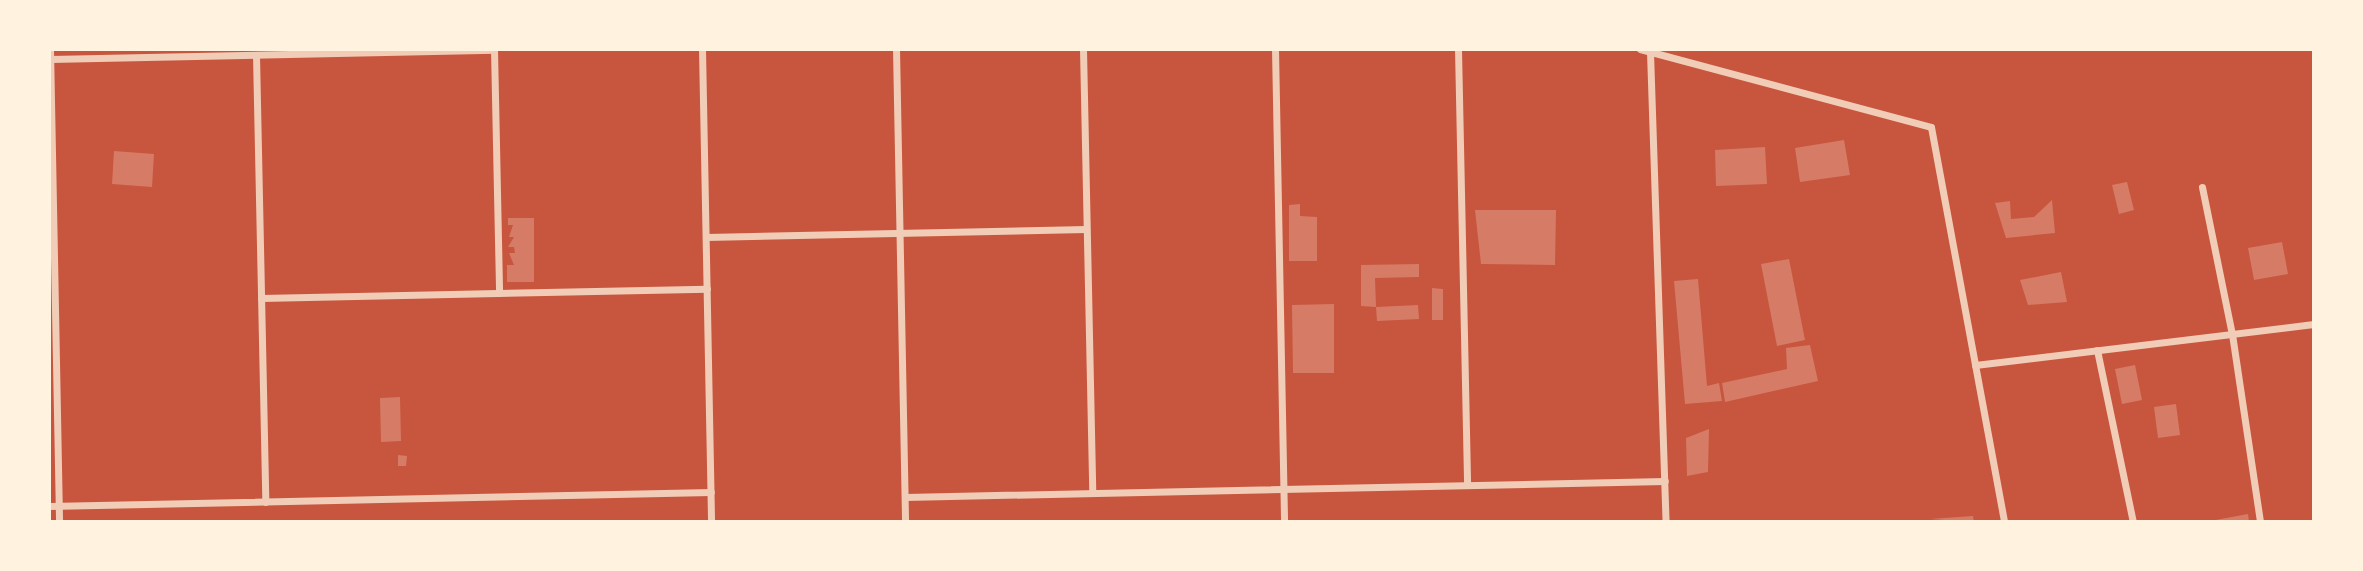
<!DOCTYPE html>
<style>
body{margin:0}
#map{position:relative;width:2363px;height:571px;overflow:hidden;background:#c8553d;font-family:"Source Sans 3",sans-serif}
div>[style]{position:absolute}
.building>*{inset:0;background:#d67c66}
.minor>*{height:7px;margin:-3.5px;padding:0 3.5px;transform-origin:3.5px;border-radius:3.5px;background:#f1ccb7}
span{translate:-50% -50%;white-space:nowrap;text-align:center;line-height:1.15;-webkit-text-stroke:6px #fff3e0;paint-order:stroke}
.frame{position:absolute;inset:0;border:51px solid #fff3e0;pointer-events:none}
</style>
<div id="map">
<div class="building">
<i style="clip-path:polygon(1844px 140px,1850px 175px,1800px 182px,1795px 148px)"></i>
<i style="clip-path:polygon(1765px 147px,1767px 184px,1716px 186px,1715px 150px)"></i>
<i style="clip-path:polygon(114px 151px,154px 154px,152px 187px,112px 184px)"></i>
<i style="clip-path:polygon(2127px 182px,2134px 210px,2119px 214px,2112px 185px)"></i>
<i style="clip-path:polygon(2052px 200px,2055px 233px,2006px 238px,1995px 203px,2010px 201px,2011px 219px,2034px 217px)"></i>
<i style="clip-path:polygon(1300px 204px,1300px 216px,1317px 217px,1317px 261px,1289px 261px,1289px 205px)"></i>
<i style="clip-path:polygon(1475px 210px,1556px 210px,1555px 265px,1481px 264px)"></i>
<i style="clip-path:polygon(508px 218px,534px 218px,534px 282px,507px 282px,507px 265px,514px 265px,509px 253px,515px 253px,514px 247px,508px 247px,514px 237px,509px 237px,513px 225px,508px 225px)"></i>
<i style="clip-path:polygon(2282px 242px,2288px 274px,2254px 280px,2248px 248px)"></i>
<i style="clip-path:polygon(1789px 259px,1805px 340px,1777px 346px,1761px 264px)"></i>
<i style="clip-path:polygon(1419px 264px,1419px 277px,1375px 278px,1376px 307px,1361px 306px,1361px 265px)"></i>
<i style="clip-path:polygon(2061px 272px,2067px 302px,2028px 305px,2020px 280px)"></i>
<i style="clip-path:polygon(1698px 279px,1707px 386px,1719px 383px,1722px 401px,1685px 404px,1674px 281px)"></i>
<i style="clip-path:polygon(1432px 288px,1443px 289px,1443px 320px,1432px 320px)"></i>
<i style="clip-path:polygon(1334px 304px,1334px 373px,1293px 373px,1292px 305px)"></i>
<i style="clip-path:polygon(1418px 305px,1419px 319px,1377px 321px,1376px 307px)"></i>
<i style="clip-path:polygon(1810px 345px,1818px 381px,1725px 402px,1722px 383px,1787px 369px,1786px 348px)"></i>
<i style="clip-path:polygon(2135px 365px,2142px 400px,2122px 404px,2115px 369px)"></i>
<i style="clip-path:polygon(400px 397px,401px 441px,381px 442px,380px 398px)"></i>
<i style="clip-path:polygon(2176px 404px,2180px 435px,2158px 438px,2154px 407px)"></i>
<i style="clip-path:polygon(1709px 429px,1708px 472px,1687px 476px,1686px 438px)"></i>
<i style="clip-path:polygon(398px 455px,407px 456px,406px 466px,398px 466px)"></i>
<i style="clip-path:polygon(2248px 514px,2249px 522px,2210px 522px,2210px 521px)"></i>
<i style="clip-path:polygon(1973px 516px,1974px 522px,1930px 519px)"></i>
</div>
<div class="minor">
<i style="left:50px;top:49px;width:473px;rotate:88.9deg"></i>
<i style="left:494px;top:49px;width:244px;rotate:88.8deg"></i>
<i style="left:702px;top:49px;width:473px;rotate:88.9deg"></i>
<i style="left:896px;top:49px;width:473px;rotate:88.9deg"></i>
<i style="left:1083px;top:49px;width:444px;rotate:88.8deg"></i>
<i style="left:1275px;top:49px;width:473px;rotate:88.9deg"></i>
<i style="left:1458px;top:49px;width:436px;rotate:88.8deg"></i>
<i style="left:1640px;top:49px;width:301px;rotate:15deg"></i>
<i style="left:1931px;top:127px;width:402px;rotate:79.5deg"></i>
<i style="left:1650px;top:52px;width:470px;rotate:88.1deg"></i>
<i style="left:256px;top:55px;width:447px;rotate:88.8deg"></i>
<i style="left:50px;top:59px;width:444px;rotate:-1.2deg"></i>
<i style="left:2202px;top:187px;width:150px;rotate:78.5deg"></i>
<i style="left:2232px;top:334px;width:190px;rotate:81.5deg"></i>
<i style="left:706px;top:237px;width:380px;rotate:-1.2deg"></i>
<i style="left:261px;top:298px;width:446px;rotate:-1.2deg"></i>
<i style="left:2097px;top:350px;width:176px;rotate:78.2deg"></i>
<i style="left:1975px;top:365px;width:341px;rotate:-6.9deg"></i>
<i style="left:905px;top:497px;width:760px;rotate:-1.21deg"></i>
<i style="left:49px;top:506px;width:662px;rotate:-1.21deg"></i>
</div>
<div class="frame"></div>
</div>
